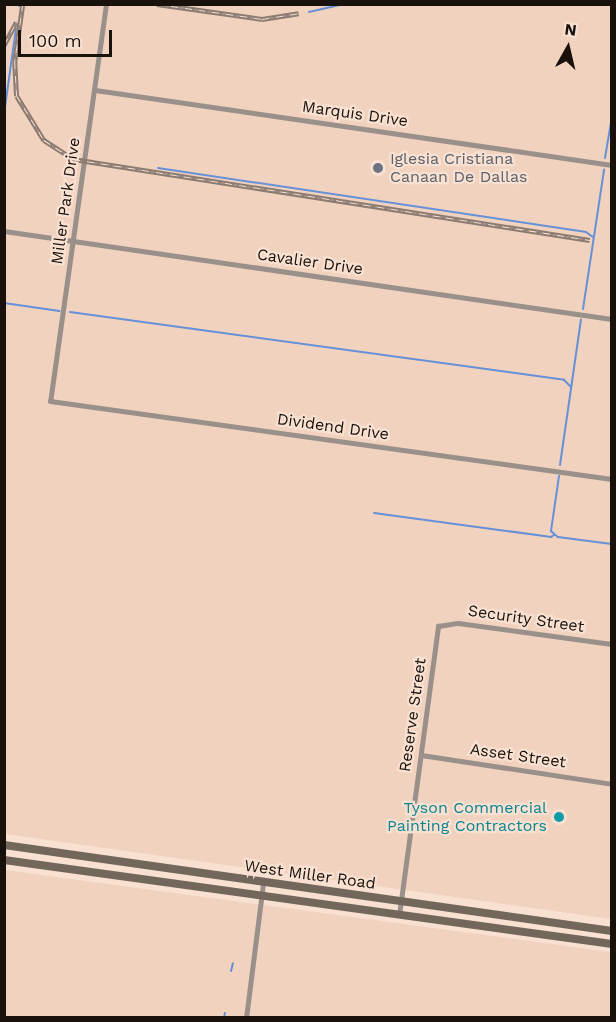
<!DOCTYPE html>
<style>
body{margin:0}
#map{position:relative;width:616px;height:1022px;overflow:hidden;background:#f9e1d2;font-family:"Work Sans",sans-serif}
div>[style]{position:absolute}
.built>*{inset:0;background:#f1d2bf}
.stream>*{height:2px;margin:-1px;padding:0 1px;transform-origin:1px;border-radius:1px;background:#6690d8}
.street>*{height:5px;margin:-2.5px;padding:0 2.5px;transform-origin:2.5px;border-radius:2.5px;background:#989089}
.secondary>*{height:8px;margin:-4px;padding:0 4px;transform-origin:4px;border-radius:4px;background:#73675c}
.rail>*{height:4.5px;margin-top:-2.25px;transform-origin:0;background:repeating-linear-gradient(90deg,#f9e1d2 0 7px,#8b7b71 0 14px);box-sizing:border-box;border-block:2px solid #8b7b71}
.dots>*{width:16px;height:16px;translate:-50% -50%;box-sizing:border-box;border:3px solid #f9e1d2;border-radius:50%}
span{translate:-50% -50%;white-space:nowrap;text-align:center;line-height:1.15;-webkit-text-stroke:4.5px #f9e1d2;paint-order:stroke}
.street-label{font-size:16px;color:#19110c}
.worship-label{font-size:16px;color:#5b616d}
.left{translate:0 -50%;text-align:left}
.culture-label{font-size:16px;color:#0d838f}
.right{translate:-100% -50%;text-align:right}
.frame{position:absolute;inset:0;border:6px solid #19110c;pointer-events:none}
.north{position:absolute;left:538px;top:18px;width:60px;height:60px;-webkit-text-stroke:4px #f9e1d2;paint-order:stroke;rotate:8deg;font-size:16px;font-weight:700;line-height:24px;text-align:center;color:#19110c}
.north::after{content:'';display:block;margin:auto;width:21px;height:27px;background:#19110c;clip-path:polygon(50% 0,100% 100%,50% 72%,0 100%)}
.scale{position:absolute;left:18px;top:30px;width:94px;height:27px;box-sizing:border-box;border:3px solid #19110c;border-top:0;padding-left:8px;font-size:18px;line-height:21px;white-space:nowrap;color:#19110c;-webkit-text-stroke:4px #f9e1d2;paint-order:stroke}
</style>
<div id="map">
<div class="built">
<i style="clip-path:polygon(5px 5px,611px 5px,611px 919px,5px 834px)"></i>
<i style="clip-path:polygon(5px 870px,611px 952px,611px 1017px,5px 1018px)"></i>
</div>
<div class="stream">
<i style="left:19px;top:6px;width:2px;rotate:-63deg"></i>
<i style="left:309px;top:12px;width:36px;rotate:-13deg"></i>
<i style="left:4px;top:114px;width:86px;rotate:-82deg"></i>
<i style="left:605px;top:158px;width:43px;rotate:-80.5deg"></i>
<i style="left:158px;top:168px;width:433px;rotate:8.5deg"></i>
<i style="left:586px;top:232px;width:9px;rotate:36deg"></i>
<i style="left:4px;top:303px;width:56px;rotate:8.3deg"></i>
<i style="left:583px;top:309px;width:141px;rotate:-81.4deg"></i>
<i style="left:70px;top:312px;width:499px;rotate:7.8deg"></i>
<i style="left:564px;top:380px;width:10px;rotate:45deg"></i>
<i style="left:560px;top:465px;width:147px;rotate:-81.8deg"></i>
<i style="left:559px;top:476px;width:56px;rotate:98.3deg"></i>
<i style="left:551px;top:531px;width:9px;rotate:41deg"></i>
<i style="left:558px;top:537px;width:54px;rotate:7.4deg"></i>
<i style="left:374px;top:513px;width:179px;rotate:7.7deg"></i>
<i style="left:551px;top:537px;width:4px;rotate:-34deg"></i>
<i style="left:231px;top:971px;width:8px;rotate:-76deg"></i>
<i style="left:224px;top:1018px;width:5px;rotate:-79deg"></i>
</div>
<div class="street">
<i style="left:106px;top:4px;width:401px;rotate:98deg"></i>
<i style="left:50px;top:401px;width:567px;rotate:7.9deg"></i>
<i style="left:95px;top:90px;width:522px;rotate:8.25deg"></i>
<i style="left:4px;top:231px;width:614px;rotate:8.24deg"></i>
<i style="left:421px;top:755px;width:193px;rotate:8.6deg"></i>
<i style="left:399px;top:915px;width:292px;rotate:-82.3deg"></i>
<i style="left:438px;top:626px;width:20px;rotate:-9deg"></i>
<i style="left:458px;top:623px;width:155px;rotate:7.8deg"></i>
<i style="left:246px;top:1018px;width:136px;rotate:-82.8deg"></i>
</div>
<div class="secondary">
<i style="left:4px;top:845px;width:614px;rotate:8.05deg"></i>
<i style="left:4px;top:860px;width:614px;rotate:7.87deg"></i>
</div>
<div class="rail">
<i style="left:23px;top:4px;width:59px;rotate:97.9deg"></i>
<i style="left:15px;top:62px;width:34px;rotate:87deg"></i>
<i style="left:17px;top:96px;width:52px;rotate:58.5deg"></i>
<i style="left:44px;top:140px;width:35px;rotate:33deg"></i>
<i style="left:73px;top:159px;width:523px;rotate:8.9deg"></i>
<i style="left:157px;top:4px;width:106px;rotate:8.1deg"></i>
<i style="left:262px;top:19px;width:37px;rotate:-9deg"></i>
<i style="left:4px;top:45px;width:26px;rotate:-62deg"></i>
</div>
<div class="dots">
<i style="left:378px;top:168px;background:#6b7280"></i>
<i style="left:559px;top:817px;background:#0f9aa8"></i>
</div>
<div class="street-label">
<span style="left:355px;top:114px;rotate:8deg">Marquis Drive</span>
<span style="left:66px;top:201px;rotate:-82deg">Miller Park Drive</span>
<span style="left:310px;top:262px;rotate:8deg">Cavalier Drive</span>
<span style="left:333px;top:427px;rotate:8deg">Dividend Drive</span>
<span style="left:526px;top:619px;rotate:8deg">Security Street</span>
<span style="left:413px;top:715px;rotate:-82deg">Reserve Street</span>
<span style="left:518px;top:756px;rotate:8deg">Asset Street</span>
<span style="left:310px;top:875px;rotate:8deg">West Miller Road</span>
</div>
<div class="worship-label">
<span class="left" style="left:390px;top:168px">Iglesia Cristiana<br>Canaan De Dallas</span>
</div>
<div class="culture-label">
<span class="right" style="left:547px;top:817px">Tyson Commercial<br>Painting Contractors</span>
</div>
<div class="frame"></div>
<div class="north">N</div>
<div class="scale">100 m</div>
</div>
